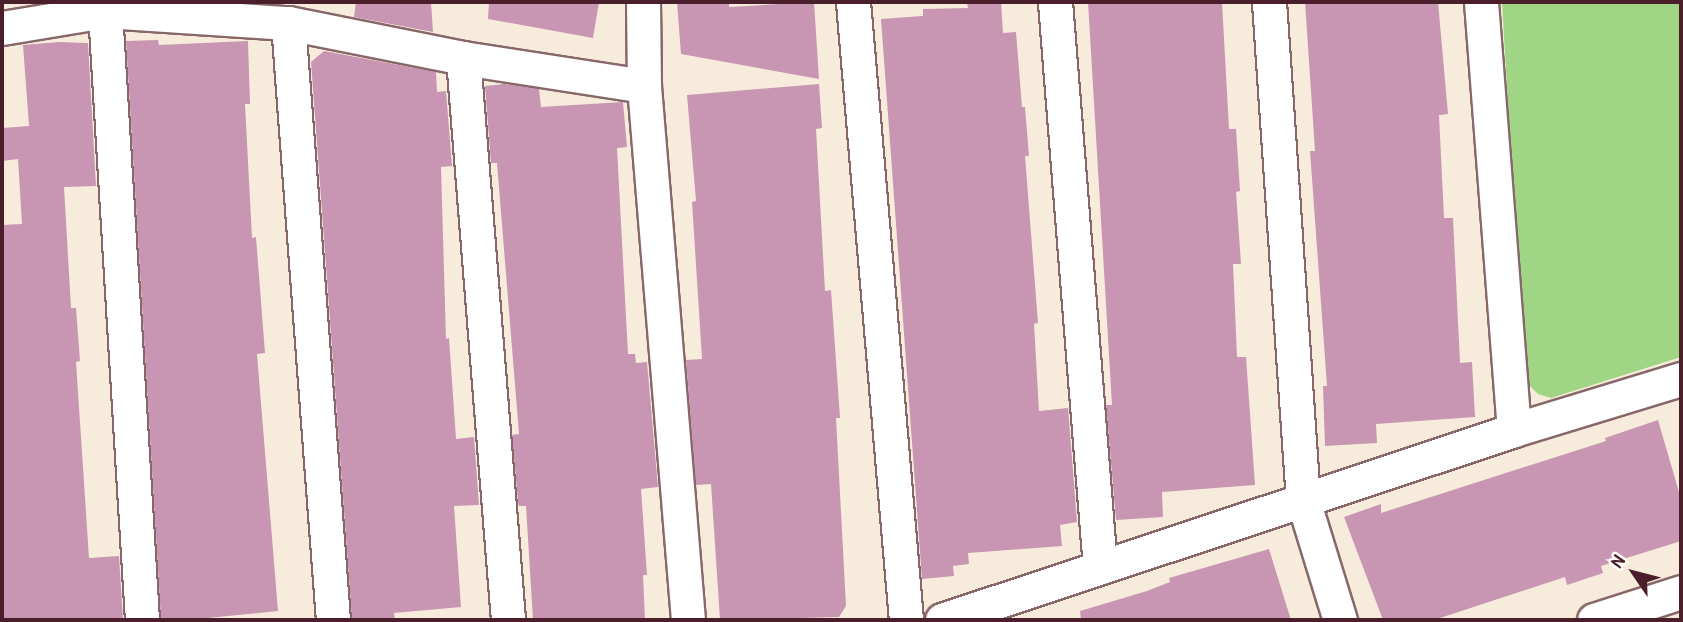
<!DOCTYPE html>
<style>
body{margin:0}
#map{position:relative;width:1683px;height:622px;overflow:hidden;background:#f7ecdb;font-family:"Patrick Hand",sans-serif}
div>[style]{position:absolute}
.green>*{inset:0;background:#a0d585}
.building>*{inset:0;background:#c896b3}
.roads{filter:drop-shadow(2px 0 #876769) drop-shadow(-2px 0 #876769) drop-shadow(0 2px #876769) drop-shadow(0 -2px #876769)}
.minor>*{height:33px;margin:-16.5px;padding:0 16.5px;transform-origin:16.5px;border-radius:16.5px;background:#fff}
span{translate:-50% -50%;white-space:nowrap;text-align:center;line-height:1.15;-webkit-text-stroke:6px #fdfcf7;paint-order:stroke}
.frame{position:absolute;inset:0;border:4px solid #4a1f2b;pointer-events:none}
.north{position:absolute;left:1599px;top:538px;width:70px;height:70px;-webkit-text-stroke:5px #fdfcf7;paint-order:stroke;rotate:305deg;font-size:19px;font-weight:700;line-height:28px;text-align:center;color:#4a1f2b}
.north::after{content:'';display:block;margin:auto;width:24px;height:32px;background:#4a1f2b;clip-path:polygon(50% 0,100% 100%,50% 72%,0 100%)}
</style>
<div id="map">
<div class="green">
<i style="clip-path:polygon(1502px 2px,1681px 2px,1681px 357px,1551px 398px,1538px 394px,1524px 380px)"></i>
</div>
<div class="building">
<i style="clip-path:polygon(356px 2px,431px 2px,433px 32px,354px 17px)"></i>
<i style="clip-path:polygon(489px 2px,599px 2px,593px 38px,488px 19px)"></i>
<i style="clip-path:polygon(677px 2px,729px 2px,729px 7px,814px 2px,819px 79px,681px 54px)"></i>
<i style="clip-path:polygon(967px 2px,1001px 2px,1003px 33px,1016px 32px,1022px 107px,1025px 107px,1029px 156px,1025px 156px,1038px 323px,1034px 324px,1039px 411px,1068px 408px,1077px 522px,1060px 525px,1062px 546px,968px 553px,969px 564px,953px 566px,954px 576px,922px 579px,881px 19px,923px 16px,923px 9px,968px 8px)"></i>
<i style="clip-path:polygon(1088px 2px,1222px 2px,1229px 129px,1236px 129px,1240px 191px,1236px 192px,1241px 264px,1233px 264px,1237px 357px,1246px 357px,1255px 485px,1162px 492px,1163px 517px,1116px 520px,1106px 405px,1112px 405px)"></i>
<i style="clip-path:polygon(1305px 2px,1438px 2px,1448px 114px,1439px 115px,1444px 218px,1453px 218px,1460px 363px,1472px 362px,1475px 417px,1376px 424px,1377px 443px,1325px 446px,1323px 386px,1327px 386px,1310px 151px,1315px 151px)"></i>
<i style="clip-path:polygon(158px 40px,159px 45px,248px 41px,250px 104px,245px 104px,252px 238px,256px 237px,265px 353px,257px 354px,278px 611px,208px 618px,208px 620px,161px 620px,126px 41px)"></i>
<i style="clip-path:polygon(59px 42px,88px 43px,96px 186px,64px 187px,71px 308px,76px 308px,80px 361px,76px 362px,89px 558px,119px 556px,123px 620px,2px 620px,2px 225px,22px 224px,18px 159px,2px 161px,2px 128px,29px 126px,23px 45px)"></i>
<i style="clip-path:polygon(324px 51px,436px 72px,437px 92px,446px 91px,452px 166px,441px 167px,446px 339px,449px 338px,456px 439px,474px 437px,479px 505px,454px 506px,461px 607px,394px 613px,395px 620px,352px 620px,311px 62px)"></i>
<i style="clip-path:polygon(504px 84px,539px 89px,541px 107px,623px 102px,627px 147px,617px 148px,628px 354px,635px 354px,636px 363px,647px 362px,658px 487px,641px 489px,647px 575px,643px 575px,645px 620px,533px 620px,526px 506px,519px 506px,518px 502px,512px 435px,519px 434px,497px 163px,491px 163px,485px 86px)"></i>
<i style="clip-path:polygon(819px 84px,822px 128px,816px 129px,825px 291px,831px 290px,840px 418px,836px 418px,846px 606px,839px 617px,720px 620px,711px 484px,696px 485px,686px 360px,702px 359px,692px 202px,696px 201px,687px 95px)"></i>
<i style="clip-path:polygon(1658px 420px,1681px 499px,1681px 541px,1601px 566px,1603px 573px,1567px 585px,1565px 577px,1434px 620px,1383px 620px,1344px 517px,1381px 504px,1381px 513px,1606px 441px,1605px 438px)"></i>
<i style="clip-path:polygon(1269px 549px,1291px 620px,1081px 620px,1080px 611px,1147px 591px,1170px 582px,1169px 578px)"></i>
</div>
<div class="roads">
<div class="minor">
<i style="left:643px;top:2px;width:84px;rotate:89.3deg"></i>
<i style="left:644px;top:86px;width:536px;rotate:85.29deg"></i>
<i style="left:853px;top:2px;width:620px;rotate:85.1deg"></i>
<i style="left:1055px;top:2px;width:567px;rotate:85.45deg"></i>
<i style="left:1269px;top:2px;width:499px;rotate:86.1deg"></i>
<i style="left:1303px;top:500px;width:126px;rotate:72.9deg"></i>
<i style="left:1481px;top:2px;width:429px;rotate:85.6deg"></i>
<i style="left:105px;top:11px;width:610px;rotate:86.52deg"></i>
<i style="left:288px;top:23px;width:599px;rotate:85.69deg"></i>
<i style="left:2px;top:28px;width:104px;rotate:-9.4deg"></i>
<i style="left:105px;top:11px;width:183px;rotate:3.8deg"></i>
<i style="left:288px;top:23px;width:178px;rotate:11.3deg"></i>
<i style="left:463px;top:58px;width:183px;rotate:8.8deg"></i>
<i style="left:463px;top:58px;width:564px;rotate:85.42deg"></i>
<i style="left:942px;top:620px;width:603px;rotate:-18.37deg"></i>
<i style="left:1514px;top:430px;width:175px;rotate:-17deg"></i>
<i style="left:1594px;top:620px;width:91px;rotate:-17.8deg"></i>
</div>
</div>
<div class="frame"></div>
<div class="north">N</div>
</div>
